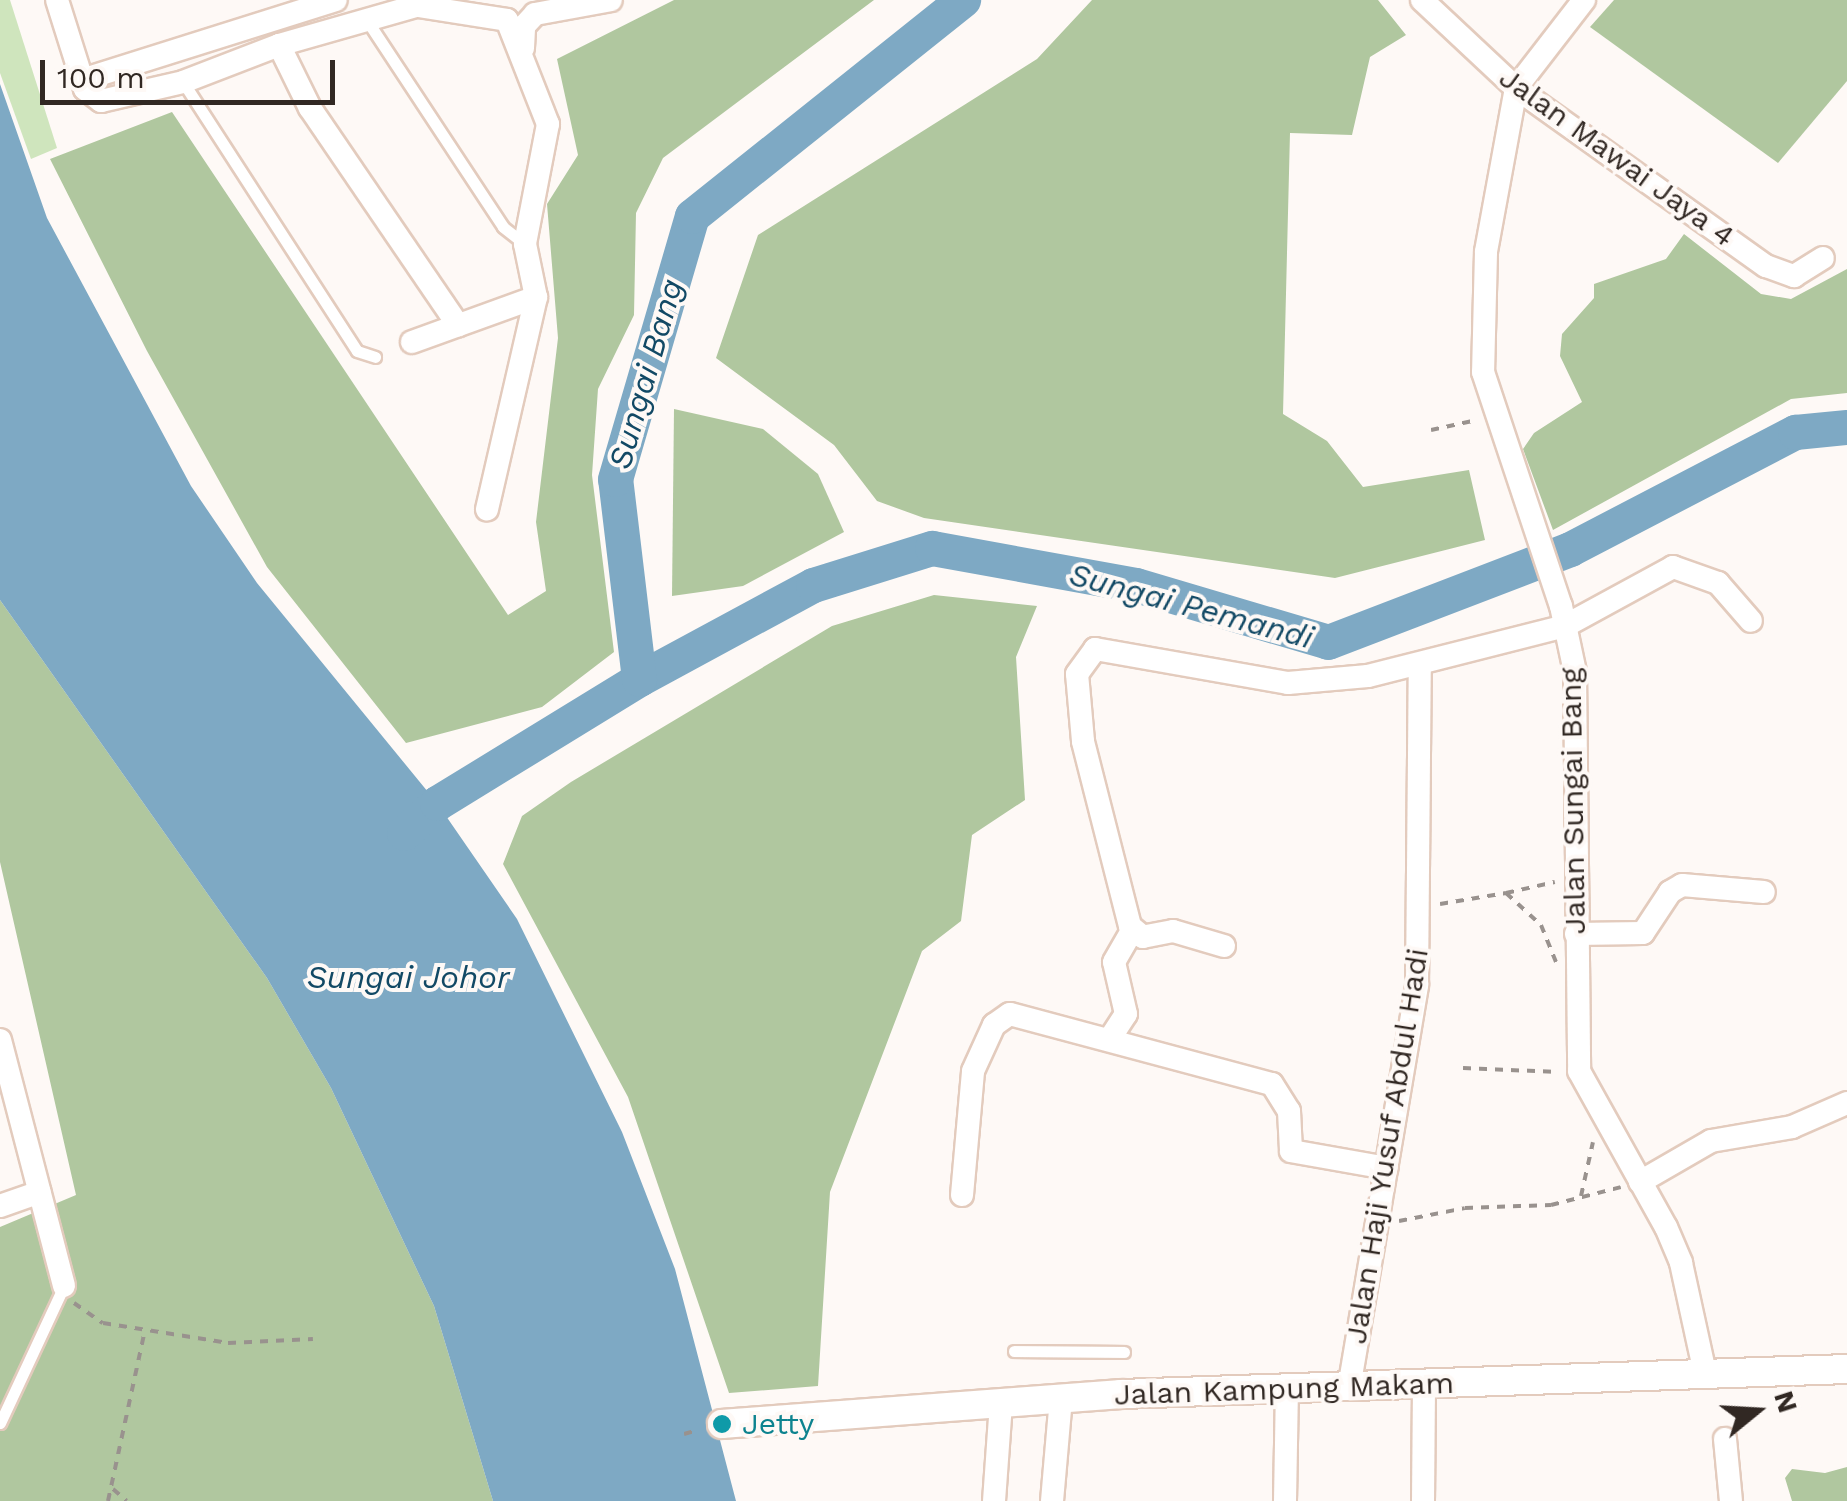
<!DOCTYPE html>
<style>
body{margin:0}
#map{position:relative;width:1847px;height:1501px;overflow:hidden;background:#fef9f6;font-family:"Work Sans",sans-serif}
div>[style]{position:absolute}
.green>*{inset:0;background:#cfe5bd}
.forest>*{inset:0;background:#b0c79f}
.water>*{inset:0;background:#7ea9c4}
.river>*{height:35px;margin:-17.5px;padding:0 17.5px;transform-origin:17.5px;border-radius:17.5px;background:#7ea9c4}
.path>*{height:4px;margin-top:-2px;transform-origin:0;background:repeating-linear-gradient(90deg,#99928e 0 8px,transparent 0 16px)}
.roads{filter:drop-shadow(2px 0 #e3cbbd) drop-shadow(-2px 0 #e3cbbd) drop-shadow(0 2px #e3cbbd) drop-shadow(0 -2px #e3cbbd)}
.service>*{height:11px;margin:-5.5px;padding:0 5.5px;transform-origin:5.5px;border-radius:5.5px;background:#fff}
.minor>*{height:22px;margin:-11px;padding:0 11px;transform-origin:11px;border-radius:11px;background:#fff}
.tertiary>*{height:28px;margin:-14px;padding:0 14px;transform-origin:14px;border-radius:14px;background:#fff}
.dots>*{width:28px;height:28px;translate:-50% -50%;box-sizing:border-box;border:5px solid #fef9f6;border-radius:50%}
span{translate:-50% -50%;white-space:nowrap;text-align:center;line-height:1.15;-webkit-text-stroke:8px #fef9f6;paint-order:stroke}
.street-label{font-size:30px;color:#312823}
.culture-label{font-size:30px;color:#0d838f}
.left{translate:0 -50%;text-align:left}
.water-label{font-size:32px;color:#124965;font-style:italic}
.north{position:absolute;left:1707px;top:1361px;width:100px;height:100px;-webkit-text-stroke:8px #fef9f6;paint-order:stroke;rotate:72deg;font-size:28px;font-weight:700;line-height:40px;text-align:center;color:#312823}
.north::after{content:'';display:block;margin:auto;width:35px;height:45px;background:#312823;clip-path:polygon(50% 0,100% 100%,50% 72%,0 100%)}
.scale{position:absolute;left:40px;top:60px;width:295px;height:45px;box-sizing:border-box;border:5px solid #312823;border-top:0;padding-left:12px;font-size:30px;line-height:35px;white-space:nowrap;color:#312823;-webkit-text-stroke:8px #fef9f6;paint-order:stroke}
</style>
<div id="map">
<div class="green">
<i style="clip-path:polygon(0 0,10px 0,57px 148px,31px 159px,0 73px)"></i>
</div>
<div class="forest">
<i style="clip-path:polygon(674px 0,874px 0,663px 158px,636px 213px,634px 315px,598px 389px,592px 475px,614px 652px,542px 707px,406px 743px,267px 567px,147px 351px,50px 159px,172px 112px,508px 615px,546px 591px,536px 522px,558px 338px,547px 204px,578px 155px,557px 59px)"></i>
<i style="clip-path:polygon(1092px 0,1378px 0,1406px 35px,1370px 57px,1352px 135px,1290px 133px,1283px 414px,1327px 441px,1363px 487px,1469px 470px,1485px 540px,1335px 578px,924px 518px,877px 501px,834px 445px,716px 358px,758px 235px,1037px 59px)"></i>
<i style="clip-path:polygon(1614px 0,1847px 0,1847px 81px,1778px 163px,1590px 27px)"></i>
<i style="clip-path:polygon(1684px 234px,1761px 294px,1791px 299px,1847px 269px,1847px 393px,1791px 399px,1553px 530px,1523px 449px,1534px 433px,1582px 402px,1560px 356px,1562px 334px,1594px 298px,1594px 284px,1666px 259px)"></i>
<i style="clip-path:polygon(674px 409px,763px 429px,818px 474px,844px 532px,743px 586px,672px 596px)"></i>
<i style="clip-path:polygon(934px 595px,1037px 606px,1016px 657px,1025px 800px,972px 835px,961px 921px,922px 951px,830px 1192px,818px 1386px,729px 1393px,628px 1097px,503px 864px,522px 816px,571px 782px,832px 626px)"></i>
<i style="clip-path:polygon(0 600px,267px 978px,331px 1088px,434px 1306px,493px 1501px,0 1501px,0 1227px,76px 1195px,0 862px)"></i>
<i style="clip-path:polygon(1847px 1467px,1847px 1501px,1792px 1501px,1785px 1478px,1792px 1469px,1825px 1473px)"></i>
</div>
<div class="water">
<i style="clip-path:polygon(0 84px,47px 218px,191px 486px,257px 583px,437px 803px,517px 919px,622px 1132px,675px 1269px,736px 1501px,493px 1501px,434px 1306px,331px 1088px,267px 978px,0 600px)"></i>
</div>
<div class="river">
<i style="left:639px;top:679px;width:198px;rotate:-28.4deg"></i>
<i style="left:813px;top:585px;width:125px;rotate:-17.3deg"></i>
<i style="left:932px;top:548px;width:207px;rotate:10.3deg"></i>
<i style="left:1136px;top:585px;width:200px;rotate:16.5deg"></i>
<i style="left:1328px;top:642px;width:259px;rotate:-21deg"></i>
<i style="left:1570px;top:549px;width:254px;rotate:-27.5deg"></i>
<i style="left:1795px;top:432px;width:52px;rotate:-5.5deg"></i>
<i style="left:404px;top:833px;width:45px;rotate:-42.3deg"></i>
<i style="left:437px;top:803px;width:237px;rotate:-31.5deg"></i>
<i style="left:639px;top:679px;width:201px;rotate:-96.8deg"></i>
<i style="left:615px;top:479px;width:274px;rotate:-73.7deg"></i>
<i style="left:692px;top:216px;width:347px;rotate:-38.6deg"></i>
</div>
<div class="path">
<i style="left:1431px;top:430px;width:47px;rotate:-12.3deg"></i>
<i style="left:1506px;top:893px;width:50px;rotate:-12.7deg"></i>
<i style="left:1440px;top:904px;width:67px;rotate:-9.5deg"></i>
<i style="left:1506px;top:893px;width:47px;rotate:42.4deg"></i>
<i style="left:1541px;top:925px;width:40px;rotate:68deg"></i>
<i style="left:1463px;top:1068px;width:96px;rotate:2.4deg"></i>
<i style="left:1581px;top:1196px;width:55px;rotate:-77.5deg"></i>
<i style="left:1399px;top:1221px;width:67px;rotate:-11.1deg"></i>
<i style="left:1465px;top:1208px;width:86px;rotate:-2deg"></i>
<i style="left:1551px;top:1205px;width:72px;rotate:-14.4deg"></i>
<i style="left:74px;top:1303px;width:35px;rotate:35deg"></i>
<i style="left:103px;top:1323px;width:127px;rotate:9.1deg"></i>
<i style="left:228px;top:1343px;width:85px;rotate:-2.7deg"></i>
<i style="left:684px;top:1434px;width:15px;rotate:-16deg"></i>
<i style="left:113px;top:1489px;width:18px;rotate:41deg"></i>
<i style="left:108px;top:1501px;width:175px;rotate:-77.8deg"></i>
</div>
<div class="roads">
<div class="service">
<i style="left:368px;top:22px;width:245px;rotate:56.6deg"></i>
<i style="left:503px;top:227px;width:28px;rotate:38deg"></i>
<i style="left:183px;top:82px;width:320px;rotate:57.1deg"></i>
<i style="left:357px;top:351px;width:19px;rotate:18deg"></i>
<i style="left:1014px;top:1351px;width:110px;rotate:0.5deg"></i>
<i style="left:0;top:1423px;width:151px;rotate:-65deg"></i>
</div>
<div class="minor">
<i style="left:57px;top:0;width:93px;rotate:72.5deg"></i>
<i style="left:85px;top:89px;width:20px;rotate:37deg"></i>
<i style="left:101px;top:101px;width:84px;rotate:-13deg"></i>
<i style="left:183px;top:82px;width:103px;rotate:-21.1deg"></i>
<i style="left:279px;top:45px;width:160px;rotate:-15.9deg"></i>
<i style="left:1422px;top:0;width:129px;rotate:43.1deg"></i>
<i style="left:1516px;top:88px;width:307px;rotate:35.5deg"></i>
<i style="left:1766px;top:266px;width:30px;rotate:20deg"></i>
<i style="left:1794px;top:276px;width:34px;rotate:-32deg"></i>
<i style="left:1584px;top:0;width:111px;rotate:127.7deg"></i>
<i style="left:1516px;top:88px;width:167px;rotate:100.4deg"></i>
<i style="left:1486px;top:252px;width:120px;rotate:91.4deg"></i>
<i style="left:1483px;top:372px;width:247px;rotate:71.6deg"></i>
<i style="left:1561px;top:606px;width:67px;rotate:78deg"></i>
<i style="left:1575px;top:672px;width:399px;rotate:89.4deg"></i>
<i style="left:1579px;top:1071px;width:179px;rotate:60.9deg"></i>
<i style="left:1666px;top:1227px;width:39px;rotate:67deg"></i>
<i style="left:1681px;top:1263px;width:113px;rotate:77.7deg"></i>
<i style="left:418px;top:6px;width:90px;rotate:8.9deg"></i>
<i style="left:507px;top:20px;width:112px;rotate:68.5deg"></i>
<i style="left:548px;top:124px;width:122px;rotate:100.9deg"></i>
<i style="left:525px;top:244px;width:54px;rotate:78.3deg"></i>
<i style="left:536px;top:297px;width:218px;rotate:103deg"></i>
<i style="left:279px;top:45px;width:70px;rotate:63.8deg"></i>
<i style="left:310px;top:108px;width:263px;rotate:55.7deg"></i>
<i style="left:523px;top:48px;width:22px;rotate:-87deg"></i>
<i style="left:524px;top:26px;width:16px;rotate:-47deg"></i>
<i style="left:535px;top:14px;width:77px;rotate:-10.4deg"></i>
<i style="left:82px;top:80px;width:266px;rotate:-17.5deg"></i>
<i style="left:412px;top:342px;width:132px;rotate:-19.9deg"></i>
<i style="left:1576px;top:934px;width:67px;rotate:-0.9deg"></i>
<i style="left:1643px;top:933px;width:49px;rotate:-56.6deg"></i>
<i style="left:1670px;top:892px;width:14px;rotate:-30deg"></i>
<i style="left:1682px;top:885px;width:82px;rotate:4.9deg"></i>
<i style="left:1224px;top:946px;width:53px;rotate:-163.6deg"></i>
<i style="left:1173px;top:931px;width:31px;rotate:169deg"></i>
<i style="left:1143px;top:937px;width:17px;rotate:-140deg"></i>
<i style="left:1130px;top:926px;width:191px;rotate:-104.3deg"></i>
<i style="left:1083px;top:741px;width:67px;rotate:-95.1deg"></i>
<i style="left:1077px;top:674px;width:31px;rotate:-54deg"></i>
<i style="left:1095px;top:649px;width:196px;rotate:10deg"></i>
<i style="left:1288px;top:683px;width:80px;rotate:-5deg"></i>
<i style="left:1368px;top:676px;width:203px;rotate:-14.2deg"></i>
<i style="left:1565px;top:626px;width:123px;rotate:-28.6deg"></i>
<i style="left:1673px;top:567px;width:48px;rotate:19.6deg"></i>
<i style="left:1718px;top:583px;width:50px;rotate:49deg"></i>
<i style="left:0;top:1040px;width:254px;rotate:75.4deg"></i>
<i style="left:1109px;top:1040px;width:31px;rotate:-57deg"></i>
<i style="left:1126px;top:1014px;width:53px;rotate:-103deg"></i>
<i style="left:1114px;top:962px;width:36px;rotate:-60deg"></i>
<i style="left:1640px;top:1182px;width:82px;rotate:-30deg"></i>
<i style="left:1711px;top:1141px;width:82px;rotate:-9.8deg"></i>
<i style="left:1792px;top:1127px;width:60px;rotate:-23.6deg"></i>
<i style="left:962px;top:1195px;width:124px;rotate:-84.9deg"></i>
<i style="left:973px;top:1071px;width:51px;rotate:-65.5deg"></i>
<i style="left:994px;top:1025px;width:19px;rotate:-35deg"></i>
<i style="left:1010px;top:1014px;width:271px;rotate:15deg"></i>
<i style="left:1272px;top:1084px;width:32px;rotate:58deg"></i>
<i style="left:1289px;top:1111px;width:40px;rotate:87.1deg"></i>
<i style="left:1291px;top:1151px;width:97px;rotate:10.1deg"></i>
<i style="left:0;top:1206px;width:42px;rotate:-19.3deg"></i>
<i style="left:1349px;top:1388px;width:409px;rotate:-80.4deg"></i>
<i style="left:1417px;top:985px;width:321px;rotate:-89.5deg"></i>
<i style="left:1725px;top:1439px;width:62px;rotate:84.5deg"></i>
<i style="left:994px;top:1501px;width:97px;rotate:-85.9deg"></i>
<i style="left:1052px;top:1501px;width:102px;rotate:-85deg"></i>
<i style="left:1285px;top:1501px;width:111px;rotate:-89deg"></i>
<i style="left:1423px;top:1501px;width:116px;rotate:-89.5deg"></i>
</div>
<div class="tertiary">
<i style="left:722px;top:1424px;width:400px;rotate:-4.3deg"></i>
<i style="left:1121px;top:1394px;width:726px;rotate:-1.97deg"></i>
</div>
</div>
<div class="dots">
<i style="left:722px;top:1424px;background:#0f9aa8"></i>
</div>
<div class="street-label">
<span style="left:1617px;top:157px;rotate:36deg">Jalan Mawai Jaya 4</span>
<span style="left:1573px;top:801px;rotate:-91deg">Jalan Sungai Bang</span>
<span style="left:1387px;top:1146px;rotate:-81deg">Jalan Haji Yusuf Abdul Hadi</span>
<span style="left:1284px;top:1389px;rotate:-2deg">Jalan Kampung Makam</span>
</div>
<div class="culture-label">
<span class="left" style="left:742px;top:1424px">Jetty</span>
</div>
<div class="water-label">
<span style="left:646px;top:374px;rotate:-74deg">Sungai Bang</span>
<span style="left:1191px;top:606px;rotate:15deg">Sungai Pemandi</span>
<span style="left:408px;top:977px">Sungai Johor</span>
</div>
<div class="north">N</div>
<div class="scale">100 m</div>
</div>
